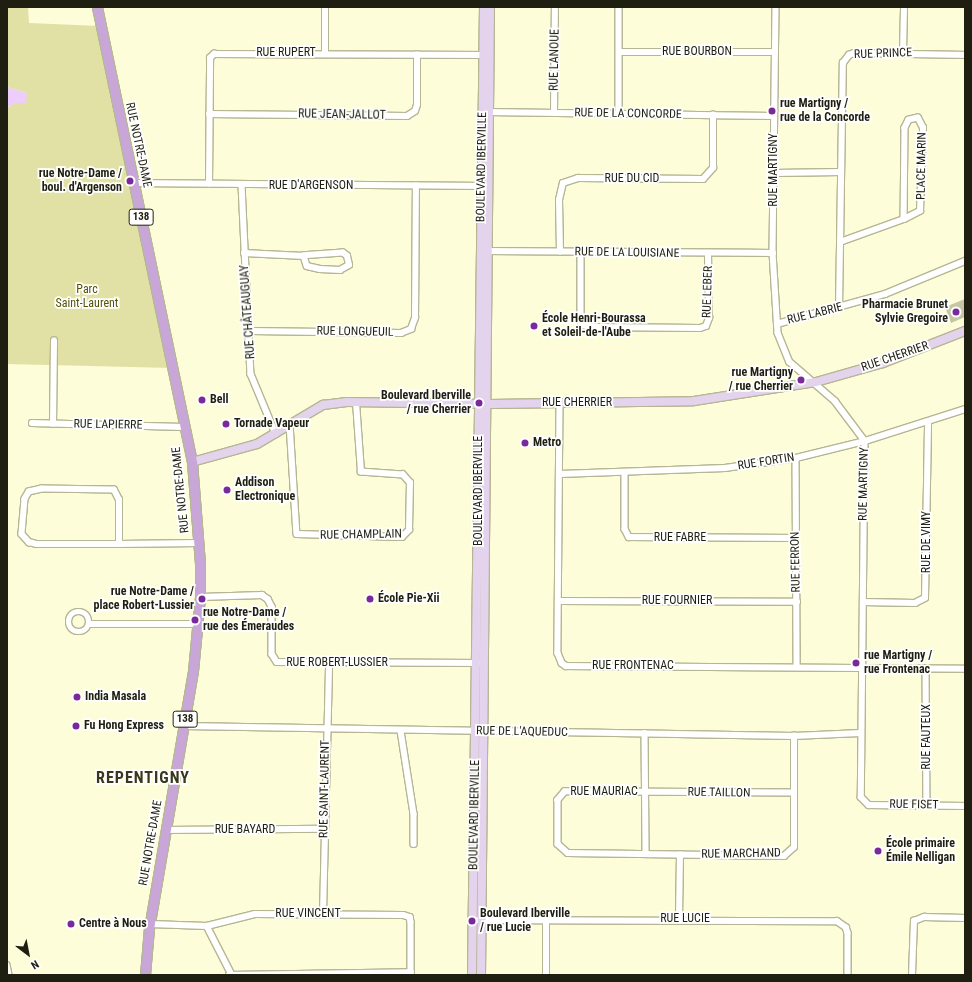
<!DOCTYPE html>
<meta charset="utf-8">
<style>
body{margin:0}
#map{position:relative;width:972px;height:982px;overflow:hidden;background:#fdfdd9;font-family:"Roboto Condensed",sans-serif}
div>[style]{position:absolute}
.green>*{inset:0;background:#e1e1a6}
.water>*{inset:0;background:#eccdfc}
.building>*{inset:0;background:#c6c6a4}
.roads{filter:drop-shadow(1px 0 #b6b694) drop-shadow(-1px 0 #b6b694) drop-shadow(0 1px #b6b694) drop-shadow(0 -1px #b6b694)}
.street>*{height:5.5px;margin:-2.75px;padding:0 2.75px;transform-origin:2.75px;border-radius:2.75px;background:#fff}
.street>.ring{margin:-2.75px;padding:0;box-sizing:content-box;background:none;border:5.5px solid #fff;border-radius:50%}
.secondary>*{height:8px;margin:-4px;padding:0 4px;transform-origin:4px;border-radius:4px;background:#e4d3ec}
.primary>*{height:9px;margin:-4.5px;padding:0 4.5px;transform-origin:4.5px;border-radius:4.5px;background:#c8a7d8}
.dots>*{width:11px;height:11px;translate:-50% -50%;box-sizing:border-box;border:2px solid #fff;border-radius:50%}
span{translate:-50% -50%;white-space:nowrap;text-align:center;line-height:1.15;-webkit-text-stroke:3.5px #fff;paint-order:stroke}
.shield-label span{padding:1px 3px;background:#fff;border:1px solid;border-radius:3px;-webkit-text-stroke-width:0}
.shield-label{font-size:11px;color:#1f1f11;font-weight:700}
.street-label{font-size:12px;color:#1f1f11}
.poi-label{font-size:12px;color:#1f1f11;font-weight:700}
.left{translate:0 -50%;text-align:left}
.right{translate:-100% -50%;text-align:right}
.park-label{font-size:12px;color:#545207}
.district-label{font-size:16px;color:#39381b;font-weight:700;letter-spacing:1px}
.frame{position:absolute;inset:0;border:8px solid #1f1f11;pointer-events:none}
.north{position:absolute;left:8px;top:934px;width:40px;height:40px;-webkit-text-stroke:3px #fff;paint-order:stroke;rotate:148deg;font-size:11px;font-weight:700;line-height:16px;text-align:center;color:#1f1f11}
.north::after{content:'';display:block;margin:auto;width:14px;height:18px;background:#1f1f11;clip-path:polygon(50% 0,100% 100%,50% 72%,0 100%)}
</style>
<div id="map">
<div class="green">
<i style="clip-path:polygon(7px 7px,28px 7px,29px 23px,100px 26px,172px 368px,7px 364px,7px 108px,27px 93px,7px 87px)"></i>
</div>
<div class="water">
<i style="clip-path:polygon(7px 87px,27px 93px,26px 103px,17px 103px,7px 107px)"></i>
</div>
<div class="building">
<i style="clip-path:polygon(965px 299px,965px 317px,951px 323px,945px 307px)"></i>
</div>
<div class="roads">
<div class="street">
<i style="left:619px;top:7px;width:106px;rotate:90deg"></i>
<i style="left:776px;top:7px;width:246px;rotate:90.7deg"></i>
<i style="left:773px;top:253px;width:80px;rotate:86.4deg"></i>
<i style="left:778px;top:333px;width:31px;rotate:68deg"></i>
<i style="left:790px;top:362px;width:60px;rotate:40.9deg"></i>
<i style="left:835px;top:401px;width:50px;rotate:53.1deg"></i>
<i style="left:865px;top:441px;width:356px;rotate:90.6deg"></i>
<i style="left:861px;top:797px;width:11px;rotate:45deg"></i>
<i style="left:869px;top:805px;width:96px;rotate:0.6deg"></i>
<i style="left:620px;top:52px;width:155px"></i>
<i style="left:903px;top:52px;width:45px;rotate:-88.7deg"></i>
<i style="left:325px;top:53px;width:46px;rotate:-90deg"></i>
<i style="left:487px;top:112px;width:287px;rotate:0.8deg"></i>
<i style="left:554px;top:112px;width:105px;rotate:-89.5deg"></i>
<i style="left:209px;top:114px;width:198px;rotate:0.6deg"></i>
<i style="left:407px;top:116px;width:9px;rotate:-32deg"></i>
<i style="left:415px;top:111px;width:6px;rotate:-72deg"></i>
<i style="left:417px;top:105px;width:50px;rotate:-90deg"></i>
<i style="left:774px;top:173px;width:67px;rotate:-0.9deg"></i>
<i style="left:134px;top:183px;width:351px;rotate:0.5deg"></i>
<i style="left:209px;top:184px;width:126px;rotate:-89.5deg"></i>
<i style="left:210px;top:58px;width:6px;rotate:-45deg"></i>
<i style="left:214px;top:54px;width:272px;rotate:0.2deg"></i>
<i style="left:242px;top:185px;width:189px;rotate:87.3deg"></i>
<i style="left:251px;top:374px;width:65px;rotate:67.4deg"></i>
<i style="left:840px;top:242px;width:68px;rotate:-19.8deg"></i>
<i style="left:904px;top:219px;width:18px;rotate:-27deg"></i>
<i style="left:920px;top:211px;width:83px;rotate:-87.9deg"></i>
<i style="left:923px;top:128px;width:11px;rotate:-117deg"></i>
<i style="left:918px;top:118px;width:9px;rotate:167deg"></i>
<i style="left:909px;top:120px;width:9px;rotate:117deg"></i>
<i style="left:905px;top:128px;width:91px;rotate:90.6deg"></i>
<i style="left:485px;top:251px;width:288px;rotate:0.4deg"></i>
<i style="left:560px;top:252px;width:52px;rotate:-91.1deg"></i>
<i style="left:559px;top:200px;width:17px;rotate:-77deg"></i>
<i style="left:563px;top:183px;width:16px;rotate:-18deg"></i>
<i style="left:578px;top:178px;width:125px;rotate:0.5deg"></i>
<i style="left:703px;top:179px;width:15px;rotate:-48deg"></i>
<i style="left:713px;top:168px;width:53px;rotate:-90deg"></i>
<i style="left:581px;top:252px;width:68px;rotate:90deg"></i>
<i style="left:581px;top:320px;width:5px;rotate:79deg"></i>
<i style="left:582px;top:325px;width:11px;rotate:10deg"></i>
<i style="left:593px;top:327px;width:107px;rotate:0.5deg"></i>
<i style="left:700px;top:328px;width:6px;rotate:-18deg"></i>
<i style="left:706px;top:326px;width:9px;rotate:-69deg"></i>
<i style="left:709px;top:318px;width:64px;rotate:-90.9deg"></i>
<i style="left:244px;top:253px;width:60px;rotate:2.9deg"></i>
<i style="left:304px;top:256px;width:10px;rotate:73deg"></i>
<i style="left:307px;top:266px;width:13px;rotate:13deg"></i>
<i style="left:320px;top:269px;width:20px;rotate:3deg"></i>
<i style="left:340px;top:270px;width:10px;rotate:-29deg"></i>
<i style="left:349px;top:265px;width:9px;rotate:-103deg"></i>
<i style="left:347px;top:256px;width:5px;rotate:-143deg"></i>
<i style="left:343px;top:253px;width:39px;rotate:176deg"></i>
<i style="left:839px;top:308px;width:245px;rotate:-89.1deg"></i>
<i style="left:843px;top:63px;width:10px;rotate:-53deg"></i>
<i style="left:849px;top:55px;width:5px;rotate:-22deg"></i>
<i style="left:854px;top:53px;width:111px;rotate:1deg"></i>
<i style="left:777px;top:324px;width:112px;rotate:-15.5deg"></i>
<i style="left:885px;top:294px;width:87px;rotate:-22.4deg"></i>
<i style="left:251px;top:331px;width:150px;rotate:0.8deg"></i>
<i style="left:401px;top:333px;width:11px;rotate:-22deg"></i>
<i style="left:411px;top:329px;width:12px;rotate:-70deg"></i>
<i style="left:415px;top:318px;width:132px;rotate:-89.6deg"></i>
<i style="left:560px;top:404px;width:249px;rotate:90.5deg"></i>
<i style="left:558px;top:653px;width:11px;rotate:68deg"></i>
<i style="left:562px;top:663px;width:5px;rotate:37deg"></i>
<i style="left:566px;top:666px;width:399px;rotate:0.4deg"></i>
<i style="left:32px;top:423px;width:152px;rotate:1.5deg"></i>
<i style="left:53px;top:424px;width:83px;rotate:-89.3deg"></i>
<i style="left:290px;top:424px;width:110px;rotate:86.4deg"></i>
<i style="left:297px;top:534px;width:105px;rotate:1.6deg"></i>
<i style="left:402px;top:537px;width:10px;rotate:-45deg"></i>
<i style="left:409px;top:530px;width:47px;rotate:-88.8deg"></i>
<i style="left:410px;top:483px;width:11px;rotate:-131deg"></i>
<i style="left:403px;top:475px;width:42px;rotate:-175.9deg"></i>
<i style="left:361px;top:472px;width:70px;rotate:-94.1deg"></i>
<i style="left:796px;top:458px;width:209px;rotate:89.7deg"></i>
<i style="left:560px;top:474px;width:165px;rotate:-2.1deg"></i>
<i style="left:725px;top:468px;width:72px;rotate:-8deg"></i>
<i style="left:796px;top:458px;width:71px;rotate:-13.8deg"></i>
<i style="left:865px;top:441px;width:105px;rotate:-17.7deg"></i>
<i style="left:625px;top:474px;width:55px;rotate:90deg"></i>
<i style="left:625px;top:529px;width:9px;rotate:63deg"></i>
<i style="left:629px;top:537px;width:167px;rotate:0.3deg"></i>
<i style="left:119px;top:544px;width:44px;rotate:-90deg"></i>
<i style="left:119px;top:500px;width:11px;rotate:-117deg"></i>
<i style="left:114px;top:490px;width:72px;rotate:-179.2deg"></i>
<i style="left:42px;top:489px;width:13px;rotate:167deg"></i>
<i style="left:29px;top:492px;width:8px;rotate:120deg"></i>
<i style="left:25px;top:499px;width:35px;rotate:95deg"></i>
<i style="left:22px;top:534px;width:11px;rotate:49deg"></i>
<i style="left:29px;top:542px;width:8px;rotate:14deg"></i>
<i style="left:37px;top:544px;width:82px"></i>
<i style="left:119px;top:544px;width:79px;rotate:-0.7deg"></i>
<i style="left:200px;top:597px;width:62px;rotate:-1.8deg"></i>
<i style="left:262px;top:595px;width:7px;rotate:34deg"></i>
<i style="left:268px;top:599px;width:9px;rotate:63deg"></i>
<i style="left:272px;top:607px;width:47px;rotate:90deg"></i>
<i style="left:272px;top:654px;width:9px;rotate:58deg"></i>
<i style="left:277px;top:662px;width:201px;rotate:0.3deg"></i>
<i style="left:558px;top:601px;width:239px;rotate:0.2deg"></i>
<i style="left:863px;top:602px;width:52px;rotate:1.1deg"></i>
<i style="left:915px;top:603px;width:11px;rotate:-27deg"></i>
<i style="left:925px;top:598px;width:176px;rotate:-89deg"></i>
<i class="ring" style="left:69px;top:612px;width:14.5px;height:14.5px"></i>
<i style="left:89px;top:624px;width:109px"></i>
<i style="left:926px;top:669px;width:137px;rotate:89.6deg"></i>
<i style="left:184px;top:726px;width:610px;rotate:0.94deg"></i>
<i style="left:794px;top:736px;width:66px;rotate:-2.6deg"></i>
<i style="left:401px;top:731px;width:84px;rotate:81.1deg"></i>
<i style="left:414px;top:814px;width:30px;rotate:90deg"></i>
<i style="left:645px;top:733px;width:121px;rotate:89.5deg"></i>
<i style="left:793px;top:793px;width:228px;rotate:-179.7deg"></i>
<i style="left:565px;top:792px;width:11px;rotate:131deg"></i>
<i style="left:558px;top:800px;width:44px;rotate:90deg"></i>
<i style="left:558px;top:844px;width:13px;rotate:42deg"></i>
<i style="left:568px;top:853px;width:216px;rotate:0.8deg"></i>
<i style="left:784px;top:856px;width:13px;rotate:-42deg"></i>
<i style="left:794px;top:847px;width:111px;rotate:-90deg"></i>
<i style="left:165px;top:830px;width:160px;rotate:-0.4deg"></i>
<i style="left:323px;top:914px;width:250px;rotate:-88.6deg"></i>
<i style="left:679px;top:918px;width:63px;rotate:-89.1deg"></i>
<i style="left:474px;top:920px;width:363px;rotate:0.2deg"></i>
<i style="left:837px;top:921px;width:11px;rotate:34deg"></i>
<i style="left:846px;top:927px;width:6px;rotate:72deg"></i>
<i style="left:848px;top:933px;width:42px;rotate:90deg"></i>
<i style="left:150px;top:924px;width:57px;rotate:2deg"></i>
<i style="left:207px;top:926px;width:49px;rotate:-14deg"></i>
<i style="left:255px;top:914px;width:148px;rotate:0.4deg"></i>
<i style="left:403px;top:915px;width:7px;rotate:16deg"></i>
<i style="left:410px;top:917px;width:5px;rotate:79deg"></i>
<i style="left:411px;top:922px;width:53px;rotate:90deg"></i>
<i style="left:207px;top:926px;width:53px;rotate:62.9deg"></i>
<i style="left:7px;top:965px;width:10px;rotate:79deg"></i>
<i style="left:229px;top:975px;width:182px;rotate:-0.9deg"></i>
<i style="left:546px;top:975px;width:56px;rotate:-90deg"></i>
<i style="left:912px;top:975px;width:54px;rotate:-87.9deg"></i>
<i style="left:914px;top:921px;width:11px;rotate:-22deg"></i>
<i style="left:924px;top:917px;width:41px;rotate:1.4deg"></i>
</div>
<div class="secondary">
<i style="left:192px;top:462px;width:67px;rotate:-15.5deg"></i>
<i style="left:257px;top:444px;width:77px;rotate:-30.6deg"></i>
<i style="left:323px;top:405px;width:24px;rotate:-7deg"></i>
<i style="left:347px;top:402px;width:143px;rotate:0.8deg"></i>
<i style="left:490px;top:404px;width:204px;rotate:-0.8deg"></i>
<i style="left:694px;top:401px;width:123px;rotate:-8.9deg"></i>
<i style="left:816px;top:382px;width:70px;rotate:-15.8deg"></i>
<i style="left:883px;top:363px;width:88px;rotate:-21.3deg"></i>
<i style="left:472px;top:975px;width:968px;rotate:-89.29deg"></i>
<i style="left:481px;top:975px;width:968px;rotate:-89.47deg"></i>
</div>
<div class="primary">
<i style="left:97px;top:7px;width:465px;rotate:78.2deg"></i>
<i style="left:192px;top:462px;width:102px;rotate:85.5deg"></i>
<i style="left:200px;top:564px;width:33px;rotate:90deg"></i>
<i style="left:200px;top:597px;width:74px;rotate:95.4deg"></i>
<i style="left:193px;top:671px;width:261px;rotate:99.7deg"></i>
<i style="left:149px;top:928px;width:47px;rotate:94.9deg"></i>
</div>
</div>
<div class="dots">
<i style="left:772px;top:111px;background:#79299a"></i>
<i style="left:130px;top:181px;background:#79299a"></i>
<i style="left:956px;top:312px;background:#79299a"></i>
<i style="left:534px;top:326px;background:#79299a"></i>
<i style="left:801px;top:380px;background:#79299a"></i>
<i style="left:202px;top:400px;background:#79299a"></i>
<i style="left:479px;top:403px;background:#79299a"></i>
<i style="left:226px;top:424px;background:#79299a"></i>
<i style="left:525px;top:443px;background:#79299a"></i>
<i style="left:227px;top:490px;background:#79299a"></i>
<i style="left:202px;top:599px;background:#79299a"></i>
<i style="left:370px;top:599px;background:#79299a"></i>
<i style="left:195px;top:620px;background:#79299a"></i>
<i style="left:856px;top:663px;background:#79299a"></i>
<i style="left:77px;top:697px;background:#79299a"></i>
<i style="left:76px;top:726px;background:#79299a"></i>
<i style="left:878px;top:851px;background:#79299a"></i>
<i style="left:472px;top:921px;background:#79299a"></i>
<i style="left:71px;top:924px;background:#79299a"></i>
</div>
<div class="shield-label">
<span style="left:141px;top:217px">138</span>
<span style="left:185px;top:719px">138</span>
</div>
<div class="street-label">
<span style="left:697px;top:52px">RUE BOURBON</span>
<span style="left:286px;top:53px">RUE RUPERT</span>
<span style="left:883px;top:54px;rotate:-2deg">RUE PRINCE</span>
<span style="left:555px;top:60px;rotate:-89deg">RUE LANOUE</span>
<span style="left:628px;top:114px;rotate:1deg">RUE DE LA CONCORDE</span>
<span style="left:342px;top:115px;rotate:1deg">RUE JEAN-JALLOT</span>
<span style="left:138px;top:145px;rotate:78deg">RUE NOTRE-DAME</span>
<span style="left:922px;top:166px;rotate:-89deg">PLACE MARIN</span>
<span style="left:482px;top:167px;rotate:-89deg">BOULEVARD IBERVILLE</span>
<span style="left:774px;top:170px;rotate:-90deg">RUE MARTIGNY</span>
<span style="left:632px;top:179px">RUE DU CID</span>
<span style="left:311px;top:186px">RUE D'ARGENSON</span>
<span style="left:627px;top:253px;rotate:1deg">RUE DE LA LOUISIANE</span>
<span style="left:708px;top:292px;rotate:-88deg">RUE LEBER</span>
<span style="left:248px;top:312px;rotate:-94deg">RUE CHÂTEAUGUAY</span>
<span style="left:815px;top:314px;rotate:-14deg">RUE LABRIE</span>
<span style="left:355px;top:332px;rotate:1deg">RUE LONGUEUIL</span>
<span style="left:895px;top:357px;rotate:-19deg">RUE CHERRIER</span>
<span style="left:577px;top:403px">RUE CHERRIER</span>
<span style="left:108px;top:425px;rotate:1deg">RUE LAPIERRE</span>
<span style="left:766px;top:462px;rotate:-9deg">RUE FORTIN</span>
<span style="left:864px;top:484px;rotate:-89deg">RUE MARTIGNY</span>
<span style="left:181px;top:490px;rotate:-96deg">RUE NOTRE-DAME</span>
<span style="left:479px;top:491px;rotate:-90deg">BOULEVARD IBERVILLE</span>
<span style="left:361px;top:535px;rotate:-1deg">RUE CHAMPLAIN</span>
<span style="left:680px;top:538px">RUE FABRE</span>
<span style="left:927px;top:542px;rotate:-90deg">RUE DE VIMY</span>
<span style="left:796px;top:562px;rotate:-91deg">RUE FERRON</span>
<span style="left:677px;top:601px">RUE FOURNIER</span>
<span style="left:337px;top:663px">RUE ROBERT-LUSSIER</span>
<span style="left:633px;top:666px">RUE FRONTENAC</span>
<span style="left:522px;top:732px;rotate:1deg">RUE DE L'AQUEDUC</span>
<span style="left:927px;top:737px;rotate:-90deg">RUE FAUTEUX</span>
<span style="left:325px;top:789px;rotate:-89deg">RUE SAINT-LAURENT</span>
<span style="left:604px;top:792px">RUE MAURIAC</span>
<span style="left:719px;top:793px;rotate:1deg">RUE TAILLON</span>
<span style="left:914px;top:805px;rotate:1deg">RUE FISET</span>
<span style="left:475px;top:815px;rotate:-89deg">BOULEVARD IBERVILLE</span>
<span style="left:245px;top:830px">RUE BAYARD</span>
<span style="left:151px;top:843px;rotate:-80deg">RUE NOTRE-DAME</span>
<span style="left:741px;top:854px;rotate:-1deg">RUE MARCHAND</span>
<span style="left:308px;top:914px">RUE VINCENT</span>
<span style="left:685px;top:919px">RUE LUCIE</span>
</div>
<div class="poi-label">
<span class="left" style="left:780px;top:111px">rue Martigny /<br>rue de la Concorde</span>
<span class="right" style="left:122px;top:181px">rue Notre-Dame /<br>boul. d'Argenson</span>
<span class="right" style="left:948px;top:312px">Pharmacie Brunet<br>Sylvie Gregoire</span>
<span class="left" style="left:542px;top:326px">École Henri-Bourassa<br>et Soleil-de-l'Aube</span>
<span class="right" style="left:793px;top:380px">rue Martigny<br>/ rue Cherrier</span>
<span class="right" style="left:471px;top:403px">Boulevard Iberville<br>/ rue Cherrier</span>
<span class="left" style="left:210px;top:400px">Bell</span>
<span class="left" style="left:234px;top:424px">Tornade Vapeur</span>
<span class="left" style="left:533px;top:443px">Metro</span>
<span class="left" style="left:235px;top:490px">Addison<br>Electronique</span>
<span class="right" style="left:194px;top:599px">rue Notre-Dame /<br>place Robert-Lussier</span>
<span class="left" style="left:378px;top:599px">École Pie-Xii</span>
<span class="left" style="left:203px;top:620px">rue Notre-Dame /<br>rue des Émeraudes</span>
<span class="left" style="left:864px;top:663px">rue Martigny /<br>rue Frontenac</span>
<span class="left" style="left:85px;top:697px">India Masala</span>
<span class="left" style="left:84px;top:726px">Fu Hong Express</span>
<span class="left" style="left:886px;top:851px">École primaire<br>Émile Nelligan</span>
<span class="left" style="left:480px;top:921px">Boulevard Iberville<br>/ rue Lucie</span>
<span class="left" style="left:79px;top:924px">Centre à Nous</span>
</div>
<div class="park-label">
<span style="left:87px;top:297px">Parc<br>Saint-Laurent</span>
</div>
<div class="district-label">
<span style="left:143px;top:778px">REPENTIGNY</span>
</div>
<div class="frame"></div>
<div class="north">N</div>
</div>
